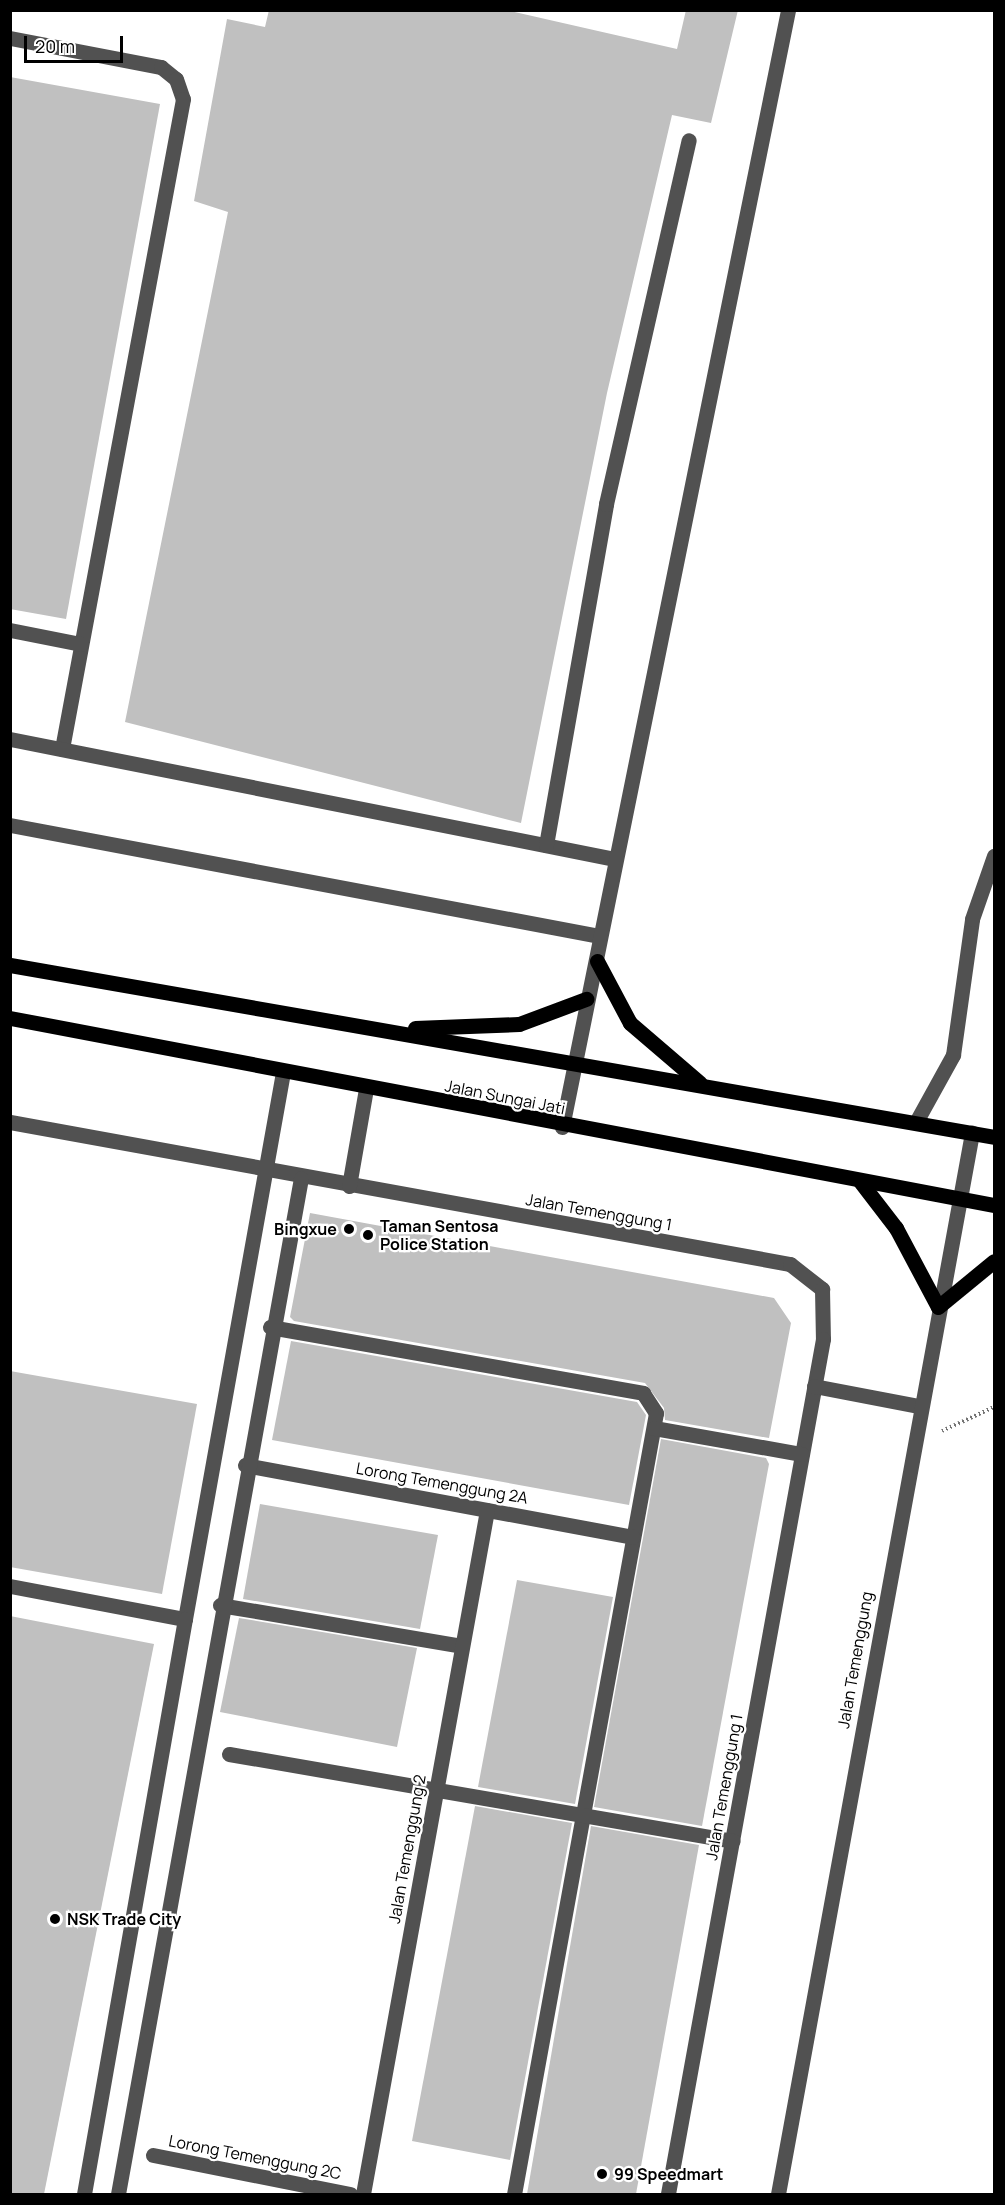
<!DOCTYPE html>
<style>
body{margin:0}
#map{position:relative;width:1005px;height:2205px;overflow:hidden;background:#fff;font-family:Manrope,sans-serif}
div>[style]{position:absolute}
.building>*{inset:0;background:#c0c0c0}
.path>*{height:4px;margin-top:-2px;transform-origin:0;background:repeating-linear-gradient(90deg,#737373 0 1.5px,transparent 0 4.5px)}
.minor>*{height:15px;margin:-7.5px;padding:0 7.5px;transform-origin:7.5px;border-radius:7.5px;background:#515151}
.major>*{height:15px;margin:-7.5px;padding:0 7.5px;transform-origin:7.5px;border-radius:7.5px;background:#000}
.dots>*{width:16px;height:16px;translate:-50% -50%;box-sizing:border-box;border:3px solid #fff;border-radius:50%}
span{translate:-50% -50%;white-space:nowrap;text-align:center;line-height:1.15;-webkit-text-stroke:4.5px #fff;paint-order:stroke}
.street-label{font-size:16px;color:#000}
.poi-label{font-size:16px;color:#000;font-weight:700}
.left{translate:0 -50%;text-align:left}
.right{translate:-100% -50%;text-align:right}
.frame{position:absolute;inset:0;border:12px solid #000;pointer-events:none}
.scale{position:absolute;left:24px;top:36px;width:99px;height:27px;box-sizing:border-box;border:3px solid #000;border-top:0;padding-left:8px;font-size:18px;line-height:21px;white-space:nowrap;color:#000;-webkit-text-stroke:4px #fff;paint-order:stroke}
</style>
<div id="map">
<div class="building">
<i style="clip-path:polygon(269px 10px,506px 10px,677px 49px,686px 10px,738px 10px,711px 123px,672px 115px,607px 393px,521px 823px,125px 722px,228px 212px,194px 201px,227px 19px,265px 27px)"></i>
<i style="clip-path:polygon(10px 77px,160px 104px,66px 619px,10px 609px)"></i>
<i style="clip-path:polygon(310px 1213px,774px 1298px,791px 1323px,769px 1438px,665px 1420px,664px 1408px,645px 1383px,294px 1321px,290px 1317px)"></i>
<i style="clip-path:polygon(291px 1341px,637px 1402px,646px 1415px,629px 1505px,272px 1440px)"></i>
<i style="clip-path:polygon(10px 1371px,197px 1404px,162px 1594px,10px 1567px)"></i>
<i style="clip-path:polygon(661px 1439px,766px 1458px,769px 1464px,702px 1826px,594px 1807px)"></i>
<i style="clip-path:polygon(260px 1504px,438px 1535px,420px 1629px,243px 1599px)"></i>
<i style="clip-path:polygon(517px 1580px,613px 1597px,575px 1804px,478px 1787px)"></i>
<i style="clip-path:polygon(10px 1616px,154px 1644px,44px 2194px,10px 2194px)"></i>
<i style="clip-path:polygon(239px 1618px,417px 1648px,397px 1747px,220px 1712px)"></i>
<i style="clip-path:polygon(475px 1806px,572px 1823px,510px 2160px,412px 2141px)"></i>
<i style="clip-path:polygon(591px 1826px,699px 1845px,636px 2194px,527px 2194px)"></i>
</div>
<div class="path">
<i style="left:942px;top:1431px;width:57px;rotate:-24.8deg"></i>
</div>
<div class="minor">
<i style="left:10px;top:38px;width:154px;rotate:10.9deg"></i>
<i style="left:161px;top:67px;width:19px;rotate:39deg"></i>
<i style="left:176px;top:79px;width:21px;rotate:71deg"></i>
<i style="left:183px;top:99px;width:661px;rotate:100.55deg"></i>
<i style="left:10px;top:630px;width:72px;rotate:11.2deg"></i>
<i style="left:10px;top:739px;width:617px;rotate:11.22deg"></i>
<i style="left:10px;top:825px;width:599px;rotate:10.67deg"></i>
<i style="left:546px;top:845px;width:346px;rotate:-80deg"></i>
<i style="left:606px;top:504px;width:373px;rotate:-77.2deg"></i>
<i style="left:10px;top:1122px;width:793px;rotate:10.32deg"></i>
<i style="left:790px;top:1264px;width:41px;rotate:38deg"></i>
<i style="left:822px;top:1289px;width:50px;rotate:88.9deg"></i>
<i style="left:823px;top:1339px;width:869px;rotate:100.28deg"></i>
<i style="left:916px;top:1122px;width:77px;rotate:-61.1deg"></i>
<i style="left:953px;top:1055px;width:137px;rotate:-82deg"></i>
<i style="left:972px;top:919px;width:67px;rotate:-70.8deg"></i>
<i style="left:562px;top:1127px;width:1140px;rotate:-78.56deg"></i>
<i style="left:349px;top:1186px;width:98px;rotate:-80.1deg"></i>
<i style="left:270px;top:1327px;width:379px;rotate:10deg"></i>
<i style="left:643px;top:1393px;width:24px;rotate:57deg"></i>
<i style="left:656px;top:1413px;width:794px;rotate:100.3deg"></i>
<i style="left:814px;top:1386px;width:107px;rotate:10.8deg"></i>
<i style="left:654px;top:1428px;width:150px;rotate:10deg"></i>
<i style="left:245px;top:1465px;width:394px;rotate:10.5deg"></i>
<i style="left:10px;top:1586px;width:178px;rotate:10.7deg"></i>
<i style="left:185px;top:1619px;width:556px;rotate:-79.84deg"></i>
<i style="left:220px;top:1605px;width:245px;rotate:9.6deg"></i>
<i style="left:229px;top:1754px;width:511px;rotate:9.79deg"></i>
<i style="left:153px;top:2155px;width:201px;rotate:11.2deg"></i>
<i style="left:84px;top:2194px;width:584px;rotate:-80.04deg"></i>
<i style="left:118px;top:2194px;width:1032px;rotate:-79.79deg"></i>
<i style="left:363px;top:2194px;width:695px;rotate:-79.72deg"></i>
<i style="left:778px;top:2194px;width:1079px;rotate:-79.64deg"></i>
</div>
<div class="major">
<i style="left:597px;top:961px;width:70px;rotate:62deg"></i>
<i style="left:630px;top:1023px;width:92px;rotate:40.6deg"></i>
<i style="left:10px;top:965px;width:999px;rotate:9.91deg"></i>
<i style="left:10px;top:1018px;width:1002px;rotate:10.76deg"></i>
<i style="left:415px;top:1028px;width:104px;rotate:-2.2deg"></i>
<i style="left:519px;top:1024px;width:72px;rotate:-20.5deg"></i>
<i style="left:859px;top:1180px;width:61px;rotate:52.4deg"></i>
<i style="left:896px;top:1228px;width:89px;rotate:62deg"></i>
<i style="left:938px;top:1307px;width:72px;rotate:-39.4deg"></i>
</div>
<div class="dots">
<i style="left:349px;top:1229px;background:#000"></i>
<i style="left:368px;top:1235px;background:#000"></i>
<i style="left:55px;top:1919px;background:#000"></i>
<i style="left:602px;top:2174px;background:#000"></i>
</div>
<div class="street-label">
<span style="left:505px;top:1097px;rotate:11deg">Jalan Sungai Jati</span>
<span style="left:599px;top:1212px;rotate:10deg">Jalan Temenggung 1</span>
<span style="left:442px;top:1483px;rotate:10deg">Lorong Temenggung 2A</span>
<span style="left:855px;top:1660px;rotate:-80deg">Jalan Temenggung</span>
<span style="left:724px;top:1787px;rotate:-80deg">Jalan Temenggung 1</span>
<span style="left:407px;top:1849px;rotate:-80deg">Jalan Temenggung 2</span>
<span style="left:255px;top:2157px;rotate:11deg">Lorong Temenggung 2C</span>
</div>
<div class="poi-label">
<span class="left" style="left:380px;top:1235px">Taman Sentosa<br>Police Station</span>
<span class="right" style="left:337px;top:1229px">Bingxue</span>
<span class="left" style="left:67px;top:1919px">NSK Trade City</span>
<span class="left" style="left:614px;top:2174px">99 Speedmart</span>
</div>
<div class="frame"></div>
<div class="scale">20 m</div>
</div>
